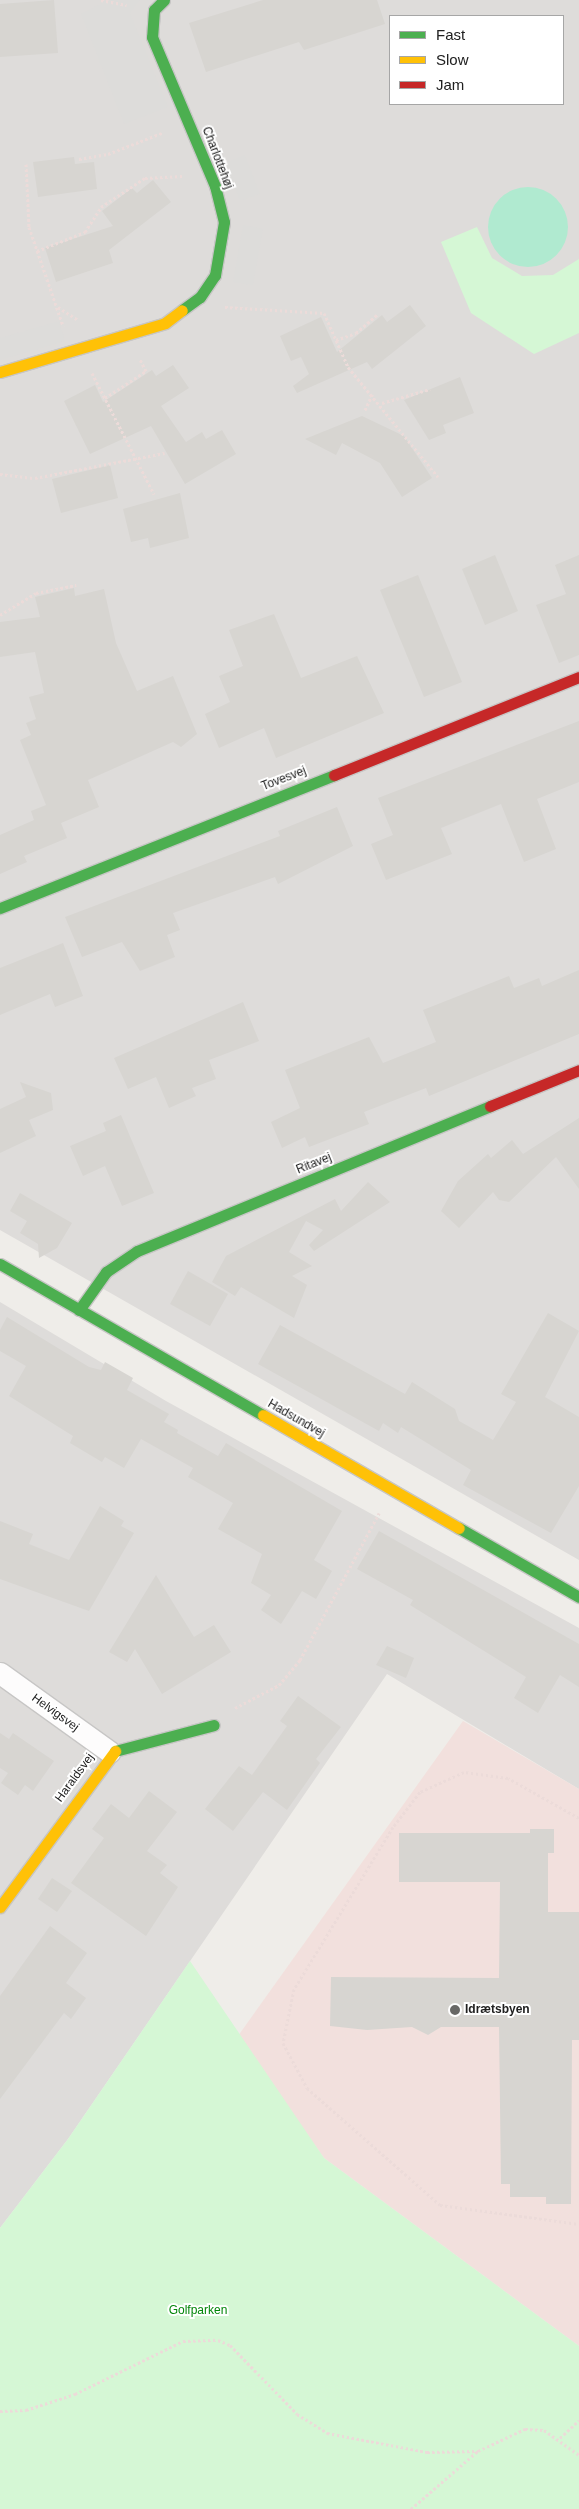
<!DOCTYPE html>
<meta charset="utf-8">
<style>
body{margin:0}
#map{position:relative;width:579px;height:2509px;overflow:hidden;background:#efede9;font-family:Arial,sans-serif}
div>[style]{position:absolute}
.residential>*{inset:0;background:#dedcda}
.commercial>*{inset:0;background:#f2e0dd}
.religious>*{inset:0;background:#dddcda}
.park>*{inset:0;background:#d5f7d5}
.pitch>*{inset:0;background:#b0ead0}
.round{border-radius:50%}
.building>*{inset:0;background:#d7d5d1}
.path>*{height:3px;margin-top:-1.5px;transform-origin:0;background:repeating-linear-gradient(90deg,#ecdbd9 0 2.5px,transparent 0 5px)}
.roads{filter:drop-shadow(1px 0 #c7c6c5) drop-shadow(-1px 0 #c7c6c5) drop-shadow(0 1px #c7c6c5) drop-shadow(0 -1px #c7c6c5)}
.street>*{height:21px;margin:-10.5px;padding:0 10.5px;transform-origin:10.5px;border-radius:10.5px;background:#fdfcfc}
.fast>*{height:11px;margin:-5.5px;padding:0 5.5px;transform-origin:5.5px;border-radius:5.5px;background:#4caf50}
.slow>*{height:11px;margin:-5.5px;padding:0 5.5px;transform-origin:5.5px;border-radius:5.5px;background:#ffc107}
.jam>*{height:11px;margin:-5.5px;padding:0 5.5px;transform-origin:5.5px;border-radius:5.5px;background:#c62828}
.dots>*{width:14px;height:14px;translate:-50% -50%;box-sizing:border-box;border:2px solid #fff;border-radius:50%}
span{translate:-50% -50%;white-space:nowrap;text-align:center;line-height:1.15;-webkit-text-stroke:4px #fff;paint-order:stroke}
.street-label{font-size:12px;color:#202020}
.poi-label{font-size:12px;color:#202020;font-weight:700}
.left{translate:0 -50%;text-align:left}
.park-label{font-size:12px;color:#028609}
.legend{position:absolute;left:389px;top:15px;width:175px;height:90px;box-sizing:border-box;background:#fff;border:1px solid #a6a6a6;margin:0;padding:6px 9px;list-style:none;font-size:15px;color:#202020}
.legend li{display:flex;align-items:center;gap:10px;height:25px}
.legend b{width:25px;border:1px solid #a6a6a6}
</style>
<div id="map">
<div class="residential">
<i style="clip-path:polygon(evenodd,0 0,579px 0,579px 1560px,0 1230px,0 0,390px 16px,563px 16px,563px 104px,390px 104px,390px 16px)"></i>
<i style="clip-path:polygon(0 1302px,166px 1401px,579px 1628px,579px 1789px,387px 1674px,68px 2139px,0 2228px)"></i>
</div>
<div class="commercial">
<i style="clip-path:polygon(463px 1721px,579px 1789px,579px 2346px,324px 2158px,238px 2036px)"></i>
</div>
<div class="religious">
<i style="clip-path:polygon(108px 0,140px 0,130px 13px,168px 107px,124px 124px,81px 14px)"></i>
<i style="clip-path:polygon(245px 155px,260px 194px,240px 201px,225px 163px)"></i>
<i style="clip-path:polygon(243px 225px,263px 229px,253px 285px,233px 282px)"></i>
<i style="clip-path:polygon(59px 321px,65px 341px,0 360px,0 338px)"></i>
</div>
<div class="park">
<i style="clip-path:polygon(477px 227px,492px 258px,522px 276px,553px 275px,579px 259px,579px 333px,534px 354px,471px 313px,441px 242px)"></i>
<i style="clip-path:polygon(190px 1961px,324px 2158px,579px 2346px,579px 2509px,0 2509px,0 2228px,68px 2139px)"></i>
</div>
<div class="pitch">
<i class="round" style="left:488px;top:187px;width:80px;height:80px"></i>
</div>
<div class="building">
<i style="clip-path:polygon(54px 0,58px 53px,0 57px,0 4px)"></i>
<i style="clip-path:polygon(263px 0,377px 0,385px 24px,304px 50px,299px 42px,206px 72px,189px 23px)"></i>
<i style="clip-path:polygon(74px 157px,75px 164px,94px 162px,97px 189px,38px 197px,33px 162px)"></i>
<i style="clip-path:polygon(153px 180px,171px 202px,109px 250px,113px 263px,56px 282px,45px 248px,113px 226px,102px 211px,132px 188px,137px 193px)"></i>
<i style="clip-path:polygon(410px 305px,426px 326px,372px 369px,367px 362px,297px 393px,293px 386px,309px 374px,301px 357px,291px 361px,280px 336px,321px 317px,337px 352px,382px 315px,387px 322px)"></i>
<i style="clip-path:polygon(173px 365px,189px 388px,161px 406px,186px 442px,202px 432px,206px 439px,222px 430px,236px 454px,185px 484px,151px 426px,90px 454px,64px 401px,95px 385px,103px 402px,152px 370px,156px 376px)"></i>
<i style="clip-path:polygon(460px 377px,474px 413px,443px 425px,446px 433px,429px 440px,404px 400px)"></i>
<i style="clip-path:polygon(362px 416px,404px 436px,432px 478px,402px 497px,380px 463px,342px 443px,336px 455px,305px 439px)"></i>
<i style="clip-path:polygon(110px 465px,118px 498px,61px 513px,52px 479px)"></i>
<i style="clip-path:polygon(180px 493px,189px 538px,150px 548px,148px 538px,131px 542px,123px 509px)"></i>
<i style="clip-path:polygon(495px 555px,518px 611px,485px 625px,462px 569px)"></i>
<i style="clip-path:polygon(579px 555px,579px 655px,559px 663px,536px 605px,566px 594px,555px 565px)"></i>
<i style="clip-path:polygon(418px 575px,462px 682px,424px 697px,380px 590px)"></i>
<i style="clip-path:polygon(74px 588px,75px 596px,104px 589px,116px 643px,137px 691px,173px 676px,197px 734px,181px 747px,173px 742px,88px 780px,99px 807px,61px 823px,67px 838px,24px 856px,27px 862px,0 874px,0 835px,34px 820px,31px 811px,46px 805px,20px 740px,31px 735px,26px 723px,36px 719px,29px 697px,44px 693px,35px 652px,0 657px,0 622px,40px 617px,35px 597px)"></i>
<i style="clip-path:polygon(274px 614px,301px 678px,357px 656px,384px 713px,276px 758px,264px 728px,219px 748px,205px 714px,230px 702px,219px 676px,243px 666px,229px 630px)"></i>
<i style="clip-path:polygon(579px 721px,579px 782px,537px 799px,556px 849px,524px 862px,501px 804px,441px 828px,452px 854px,386px 880px,371px 844px,393px 835px,378px 798px)"></i>
<i style="clip-path:polygon(337px 807px,353px 846px,278px 884px,275px 877px,173px 913px,180px 930px,167px 935px,175px 957px,140px 971px,122px 942px,82px 957px,65px 917px,280px 836px,278px 831px)"></i>
<i style="clip-path:polygon(63px 943px,83px 996px,55px 1007px,50px 994px,0 1015px,0 968px)"></i>
<i style="clip-path:polygon(579px 970px,579px 1034px,429px 1096px,426px 1088px,364px 1112px,369px 1124px,309px 1147px,305px 1137px,282px 1148px,271px 1122px,300px 1108px,285px 1070px,369px 1037px,383px 1063px,436px 1042px,423px 1010px,509px 976px,514px 988px,539px 978px,542px 986px)"></i>
<i style="clip-path:polygon(243px 1002px,259px 1041px,209px 1060px,216px 1079px,192px 1088px,196px 1096px,169px 1108px,156px 1077px,128px 1089px,114px 1058px)"></i>
<i style="clip-path:polygon(20px 1082px,51px 1093px,53px 1110px,29px 1120px,36px 1136px,0 1153px,0 1109px,26px 1097px)"></i>
<i style="clip-path:polygon(121px 1115px,154px 1193px,122px 1206px,105px 1166px,83px 1176px,70px 1146px,106px 1131px,103px 1123px)"></i>
<i style="clip-path:polygon(579px 1118px,579px 1189px,556px 1157px,509px 1202px,499px 1200px,493px 1192px,459px 1228px,441px 1211px,458px 1181px,488px 1154px,491px 1158px,512px 1140px,523px 1154px)"></i>
<i style="clip-path:polygon(368px 1182px,390px 1202px,314px 1251px,309px 1245px,323px 1230px,306px 1221px,289px 1252px,312px 1266px,292px 1276px,307px 1285px,294px 1318px,241px 1287px,235px 1296px,212px 1282px,226px 1256px,335px 1199px,341px 1211px)"></i>
<i style="clip-path:polygon(20px 1193px,72px 1223px,57px 1248px,39px 1258px,38px 1244px,20px 1233px,27px 1221px,10px 1211px)"></i>
<i style="clip-path:polygon(188px 1271px,228px 1294px,210px 1326px,170px 1304px)"></i>
<i style="clip-path:polygon(548px 1313px,579px 1331px,545px 1397px,579px 1417px,579px 1486px,551px 1533px,463px 1485px,471px 1470px,401px 1427px,398px 1433px,383px 1423px,379px 1431px,258px 1364px,280px 1325px,405px 1394px,412px 1382px,455px 1409px,459px 1421px,493px 1440px,516px 1402px,501px 1394px)"></i>
<i style="clip-path:polygon(7px 1317px,89px 1367px,101px 1370px,105px 1362px,133px 1378px,127px 1390px,169px 1414px,164px 1422px,178px 1430px,177px 1433px,218px 1456px,226px 1443px,342px 1511px,314px 1560px,332px 1571px,316px 1599px,302px 1591px,281px 1624px,261px 1610px,271px 1595px,251px 1583px,262px 1554px,218px 1529px,233px 1503px,188px 1477px,193px 1468px,141px 1439px,124px 1468px,105px 1457px,102px 1462px,70px 1443px,73px 1436px,9px 1396px,26px 1366px,0 1351px,0 1330px)"></i>
<i style="clip-path:polygon(100px 1506px,124px 1521px,121px 1526px,134px 1533px,89px 1611px,0 1579px,0 1521px,33px 1534px,29px 1544px,69px 1560px)"></i>
<i style="clip-path:polygon(379px 1531px,579px 1644px,579px 1687px,560px 1675px,538px 1713px,514px 1698px,526px 1677px,410px 1605px,413px 1600px,357px 1569px)"></i>
<i style="clip-path:polygon(156px 1575px,194px 1637px,214px 1625px,231px 1652px,162px 1694px,135px 1649px,127px 1662px,109px 1652px)"></i>
<i style="clip-path:polygon(387px 1646px,414px 1658px,406px 1678px,376px 1665px)"></i>
<i style="clip-path:polygon(298px 1696px,341px 1727px,316px 1759px,320px 1763px,287px 1810px,263px 1792px,233px 1831px,205px 1809px,239px 1766px,252px 1775px,287px 1726px,280px 1721px)"></i>
<i style="clip-path:polygon(0 1733px,9px 1739px,13px 1733px,54px 1761px,33px 1791px,25px 1785px,18px 1795px,1px 1783px,8px 1773px,0 1768px)"></i>
<i style="clip-path:polygon(149px 1791px,177px 1812px,147px 1851px,167px 1865px,160px 1873px,178px 1887px,146px 1936px,71px 1883px,104px 1838px,92px 1829px,111px 1804px,129px 1818px)"></i>
<i style="clip-path:polygon(530px 1829px,554px 1829px,554px 1853px,548px 1853px,548px 1912px,579px 1912px,579px 2040px,572px 2040px,571px 2204px,546px 2204px,546px 2197px,510px 2197px,510px 2184px,501px 2184px,499px 2027px,441px 2027px,428px 2035px,412px 2027px,367px 2030px,330px 2026px,331px 1977px,499px 1978px,500px 1882px,399px 1882px,399px 1833px,530px 1833px)"></i>
<i style="clip-path:polygon(52px 1878px,72px 1891px,57px 1912px,38px 1899px)"></i>
<i style="clip-path:polygon(50px 1926px,87px 1953px,66px 1983px,86px 1998px,71px 2019px,64px 2013px,0 2099px,0 1996px)"></i>
</div>
<div class="path">
<i style="left:101px;top:0;width:26px;rotate:11deg"></i>
<i style="left:79px;top:159px;width:29px;rotate:-10deg"></i>
<i style="left:108px;top:154px;width:58px;rotate:-21.3deg"></i>
<i style="left:26px;top:164px;width:63px;rotate:87.3deg"></i>
<i style="left:29px;top:227px;width:105px;rotate:71deg"></i>
<i style="left:37px;top:251px;width:52px;rotate:-21.6deg"></i>
<i style="left:85px;top:232px;width:30px;rotate:-57deg"></i>
<i style="left:101px;top:207px;width:53px;rotate:-33.4deg"></i>
<i style="left:145px;top:178px;width:37px;rotate:-3deg"></i>
<i style="left:58px;top:307px;width:24px;rotate:33deg"></i>
<i style="left:225px;top:307px;width:99px;rotate:3.5deg"></i>
<i style="left:324px;top:313px;width:59px;rotate:66deg"></i>
<i style="left:348px;top:367px;width:142px;rotate:50.7deg"></i>
<i style="left:336px;top:340px;width:21px;rotate:-19deg"></i>
<i style="left:356px;top:333px;width:28px;rotate:-41deg"></i>
<i style="left:92px;top:373px;width:136px;rotate:62.9deg"></i>
<i style="left:105px;top:398px;width:49px;rotate:-33.4deg"></i>
<i style="left:146px;top:371px;width:13px;rotate:-117deg"></i>
<i style="left:382px;top:403px;width:50px;rotate:-16.3deg"></i>
<i style="left:365px;top:410px;width:19px;rotate:-65deg"></i>
<i style="left:0;top:474px;width:35px;rotate:7deg"></i>
<i style="left:35px;top:478px;width:132px;rotate:-10.9deg"></i>
<i style="left:0;top:615px;width:42px;rotate:-31.4deg"></i>
<i style="left:36px;top:593px;width:41px;rotate:-11.3deg"></i>
<i style="left:235px;top:1708px;width:50px;rotate:-27.6deg"></i>
<i style="left:279px;top:1685px;width:33px;rotate:-50deg"></i>
<i style="left:300px;top:1660px;width:167px;rotate:-61.7deg"></i>
<i style="left:579px;top:1818px;width:81px;rotate:-150.6deg"></i>
<i style="left:508px;top:1778px;width:44px;rotate:-172.2deg"></i>
<i style="left:464px;top:1772px;width:48px;rotate:155.6deg"></i>
<i style="left:420px;top:1792px;width:44px;rotate:127.6deg"></i>
<i style="left:393px;top:1827px;width:190px;rotate:121.4deg"></i>
<i style="left:294px;top:1989px;width:55px;rotate:101.5deg"></i>
<i style="left:283px;top:2043px;width:51px;rotate:61.9deg"></i>
<i style="left:307px;top:2088px;width:177px;rotate:41.3deg"></i>
<i style="left:440px;top:2205px;width:140px;rotate:7.8deg"></i>
<i style="left:0;top:2411px;width:26px;rotate:-2deg"></i>
<i style="left:26px;top:2410px;width:52px;rotate:-18.1deg"></i>
<i style="left:75px;top:2394px;width:120px;rotate:-26.1deg"></i>
<i style="left:183px;top:2341px;width:35px;rotate:-2deg"></i>
<i style="left:218px;top:2340px;width:13px;rotate:23deg"></i>
<i style="left:230px;top:2345px;width:96px;rotate:45.8deg"></i>
<i style="left:297px;top:2414px;width:36px;rotate:32deg"></i>
<i style="left:327px;top:2433px;width:102px;rotate:10.8deg"></i>
<i style="left:427px;top:2452px;width:51px;rotate:-1.1deg"></i>
<i style="left:560px;top:2438px;width:26px;rotate:-43deg"></i>
<i style="left:411px;top:2509px;width:89px;rotate:-40.9deg"></i>
<i style="left:478px;top:2451px;width:52px;rotate:-25.1deg"></i>
<i style="left:525px;top:2429px;width:19px;rotate:3deg"></i>
<i style="left:544px;top:2430px;width:43px;rotate:35.5deg"></i>
</div>
<div class="roads">
<div class="street">
<i style="left:0;top:1673px;width:135px;rotate:35.7deg"></i>
</div>
<div class="fast">
<i style="left:164px;top:0;width:14px;rotate:135deg"></i>
<i style="left:154px;top:10px;width:27px;rotate:94deg"></i>
<i style="left:152px;top:37px;width:162px;rotate:67.1deg"></i>
<i style="left:215px;top:186px;width:37px;rotate:76deg"></i>
<i style="left:224px;top:222px;width:54px;rotate:99.6deg"></i>
<i style="left:215px;top:275px;width:27px;rotate:124deg"></i>
<i style="left:200px;top:297px;width:22px;rotate:144deg"></i>
<i style="left:0;top:908px;width:360px;rotate:-21.7deg"></i>
<i style="left:0;top:1264px;width:303px;rotate:29.9deg"></i>
<i style="left:79px;top:1310px;width:47px;rotate:-54.6deg"></i>
<i style="left:106px;top:1272px;width:37px;rotate:-34deg"></i>
<i style="left:137px;top:1251px;width:382px;rotate:-22.3deg"></i>
<i style="left:459px;top:1528px;width:138px;rotate:29.9deg"></i>
<i style="left:115px;top:1751px;width:102px;rotate:-14.7deg"></i>
</div>
<div class="slow">
<i style="left:0;top:372px;width:172px;rotate:-16.5deg"></i>
<i style="left:165px;top:323px;width:21px;rotate:-37deg"></i>
<i style="left:263px;top:1415px;width:226px;rotate:30deg"></i>
<i style="left:0;top:1907px;width:194px;rotate:-53.6deg"></i>
</div>
<div class="jam">
<i style="left:334px;top:775px;width:264px;rotate:-21.8deg"></i>
<i style="left:490px;top:1106px;width:96px;rotate:-22deg"></i>
</div>
</div>
<div class="dots">
<i style="left:455px;top:2010px;background:#686866"></i>
</div>
<div class="street-label">
<span style="left:217px;top:158px;rotate:69deg">Charlottehøj</span>
<span style="left:284px;top:779px;rotate:-21deg">Tovesvej</span>
<span style="left:314px;top:1164px;rotate:-22deg">Ritavej</span>
<span style="left:296px;top:1419px;rotate:30deg">Hadsundvej</span>
<span style="left:55px;top:1713px;rotate:36deg">Helvigsvej</span>
<span style="left:75px;top:1778px;rotate:-54deg">Haraldsvej</span>
</div>
<div class="poi-label">
<span class="left" style="left:465px;top:2010px">Idrætsbyen</span>
</div>
<div class="park-label">
<span style="left:198px;top:2311px">Golfparken</span>
</div>
<ul class="legend">
<li><b style="height:6px;background:#4caf50"></b>Fast</li>
<li><b style="height:6px;background:#ffc107"></b>Slow</li>
<li><b style="height:6px;background:#c62828"></b>Jam</li>
</ul>
</div>
